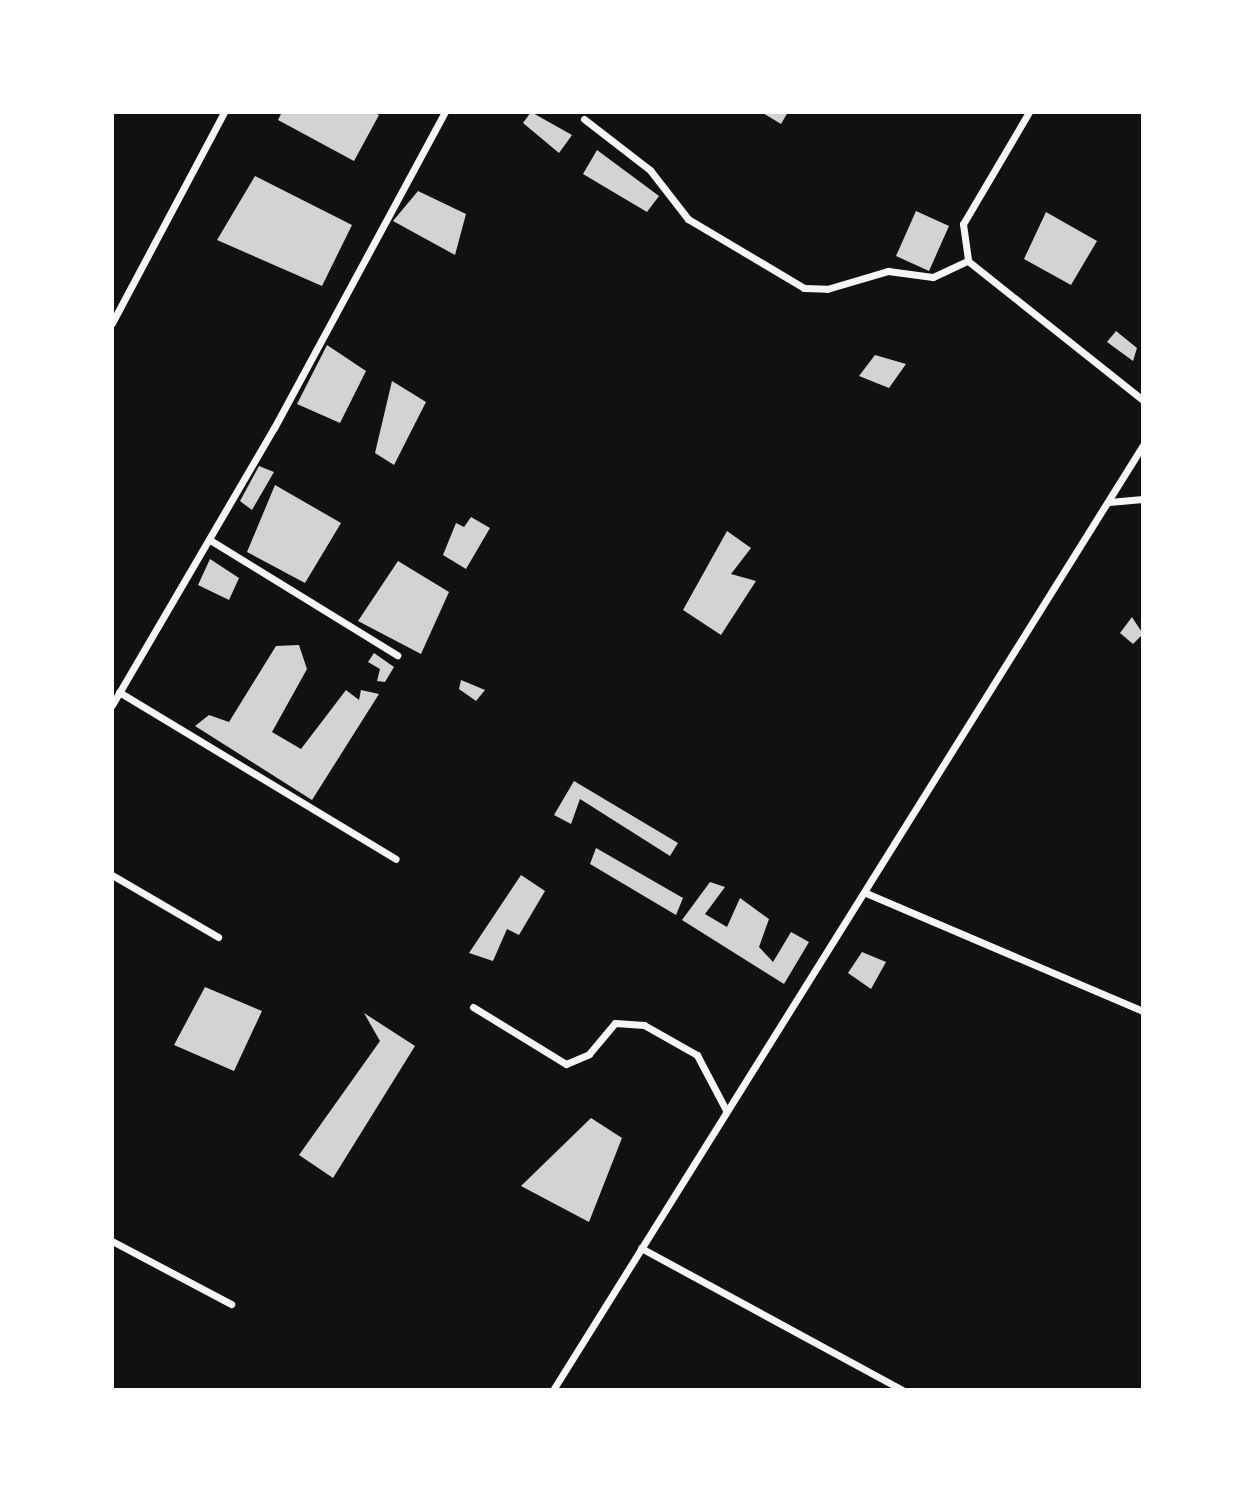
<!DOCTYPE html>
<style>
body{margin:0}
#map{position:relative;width:1255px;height:1502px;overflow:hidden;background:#111;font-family:Poppins,sans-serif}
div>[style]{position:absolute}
.building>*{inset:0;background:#d3d3d3}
.minor>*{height:7px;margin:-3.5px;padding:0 3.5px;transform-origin:3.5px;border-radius:3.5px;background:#f5f5f5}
span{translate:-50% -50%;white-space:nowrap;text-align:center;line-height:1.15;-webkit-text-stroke:7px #fff;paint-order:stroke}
.frame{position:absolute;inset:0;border:114px solid #fff;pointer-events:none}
</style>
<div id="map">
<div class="building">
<i style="clip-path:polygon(282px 112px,373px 112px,379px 115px,354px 161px,278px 120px)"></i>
<i style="clip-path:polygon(531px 112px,572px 135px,559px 153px,523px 123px)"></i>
<i style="clip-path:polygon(761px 112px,788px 112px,781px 124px)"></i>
<i style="clip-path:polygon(597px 150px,659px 196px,647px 212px,583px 174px)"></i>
<i style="clip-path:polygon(255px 176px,352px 225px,322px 286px,217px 240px)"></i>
<i style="clip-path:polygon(418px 191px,466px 214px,455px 255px,393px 221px)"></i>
<i style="clip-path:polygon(916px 211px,949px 226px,929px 271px,896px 256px)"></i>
<i style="clip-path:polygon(1046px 212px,1097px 241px,1071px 285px,1024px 259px)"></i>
<i style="clip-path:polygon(1116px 331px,1137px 348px,1133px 361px,1107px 342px)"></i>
<i style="clip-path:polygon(327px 345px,366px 371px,340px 423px,297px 404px)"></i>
<i style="clip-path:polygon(875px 355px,906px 364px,889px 388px,859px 376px)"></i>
<i style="clip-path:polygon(392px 381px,426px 402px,394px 465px,375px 453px)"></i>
<i style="clip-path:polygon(259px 466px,274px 472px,252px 510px,240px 501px)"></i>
<i style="clip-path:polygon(275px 485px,341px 523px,305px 583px,247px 552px)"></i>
<i style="clip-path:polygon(471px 517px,490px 528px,466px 569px,443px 555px,456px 523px,464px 527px)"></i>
<i style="clip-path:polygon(727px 531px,751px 548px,731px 574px,756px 581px,721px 635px,683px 610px)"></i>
<i style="clip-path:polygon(210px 559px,239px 578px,229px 600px,198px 585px)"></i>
<i style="clip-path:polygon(398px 561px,449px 592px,421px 654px,358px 621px)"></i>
<i style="clip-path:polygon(1132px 617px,1143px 634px,1133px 644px,1120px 633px)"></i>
<i style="clip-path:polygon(299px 645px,307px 669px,272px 732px,301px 749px,346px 690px,359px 700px,361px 690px,379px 694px,312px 800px,195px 726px,209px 715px,229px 722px,276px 646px)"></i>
<i style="clip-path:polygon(374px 653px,394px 667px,385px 682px,377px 681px,380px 669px,368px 662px)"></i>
<i style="clip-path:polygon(461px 680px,485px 690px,476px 701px,459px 689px)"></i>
<i style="clip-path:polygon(574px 781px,678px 843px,670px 856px,580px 799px,571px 824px,554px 815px)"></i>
<i style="clip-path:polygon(596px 848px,683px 898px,676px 915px,590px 864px)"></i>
<i style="clip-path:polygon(521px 875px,545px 891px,519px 935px,507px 929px,493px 961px,469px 953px)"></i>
<i style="clip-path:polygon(710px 882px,725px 887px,705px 914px,727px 927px,740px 898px,769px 919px,759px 947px,773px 962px,791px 932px,809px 942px,784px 984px,682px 920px)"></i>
<i style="clip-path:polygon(862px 952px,886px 962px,871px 989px,848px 973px)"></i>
<i style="clip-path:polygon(205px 987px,262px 1011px,234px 1071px,174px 1045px)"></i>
<i style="clip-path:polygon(364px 1013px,415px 1046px,333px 1178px,299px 1155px,380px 1041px)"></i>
<i style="clip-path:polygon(591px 1118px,622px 1138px,589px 1222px,521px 1186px)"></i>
</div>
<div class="minor">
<i style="left:1029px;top:112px;width:130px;rotate:120.5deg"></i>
<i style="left:963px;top:224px;width:37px;rotate:82deg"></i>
<i style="left:968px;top:261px;width:223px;rotate:38.5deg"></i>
<i style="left:584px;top:119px;width:83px;rotate:37.7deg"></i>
<i style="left:650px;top:170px;width:62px;rotate:52.2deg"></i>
<i style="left:688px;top:219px;width:135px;rotate:30.7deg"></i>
<i style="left:804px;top:288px;width:23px;rotate:2deg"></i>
<i style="left:827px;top:289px;width:64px;rotate:-16.4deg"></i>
<i style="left:888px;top:271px;width:45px;rotate:7.6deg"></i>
<i style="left:933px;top:277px;width:38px;rotate:-25deg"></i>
<i style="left:112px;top:323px;width:239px;rotate:-62deg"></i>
<i style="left:1109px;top:502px;width:34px;rotate:-5deg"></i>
<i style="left:210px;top:540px;width:220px;rotate:31.6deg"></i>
<i style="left:119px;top:692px;width:323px;rotate:31.1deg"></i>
<i style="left:112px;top:705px;width:321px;rotate:-59.7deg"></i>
<i style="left:274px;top:428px;width:359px;rotate:-61.6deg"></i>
<i style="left:112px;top:875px;width:123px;rotate:30.3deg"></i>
<i style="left:866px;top:893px;width:301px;rotate:23.1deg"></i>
<i style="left:473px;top:1007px;width:109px;rotate:31.5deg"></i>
<i style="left:566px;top:1064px;width:25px;rotate:-23deg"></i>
<i style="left:589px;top:1054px;width:40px;rotate:-50deg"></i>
<i style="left:615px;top:1023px;width:29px;rotate:4deg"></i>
<i style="left:644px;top:1025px;width:61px;rotate:29.5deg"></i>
<i style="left:697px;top:1055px;width:62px;rotate:62.2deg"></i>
<i style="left:112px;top:1241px;width:135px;rotate:27.9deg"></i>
<i style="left:641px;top:1248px;width:297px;rotate:28.5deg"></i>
<i style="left:553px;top:1390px;width:1114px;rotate:-58.02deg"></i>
</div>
<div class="frame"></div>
</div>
